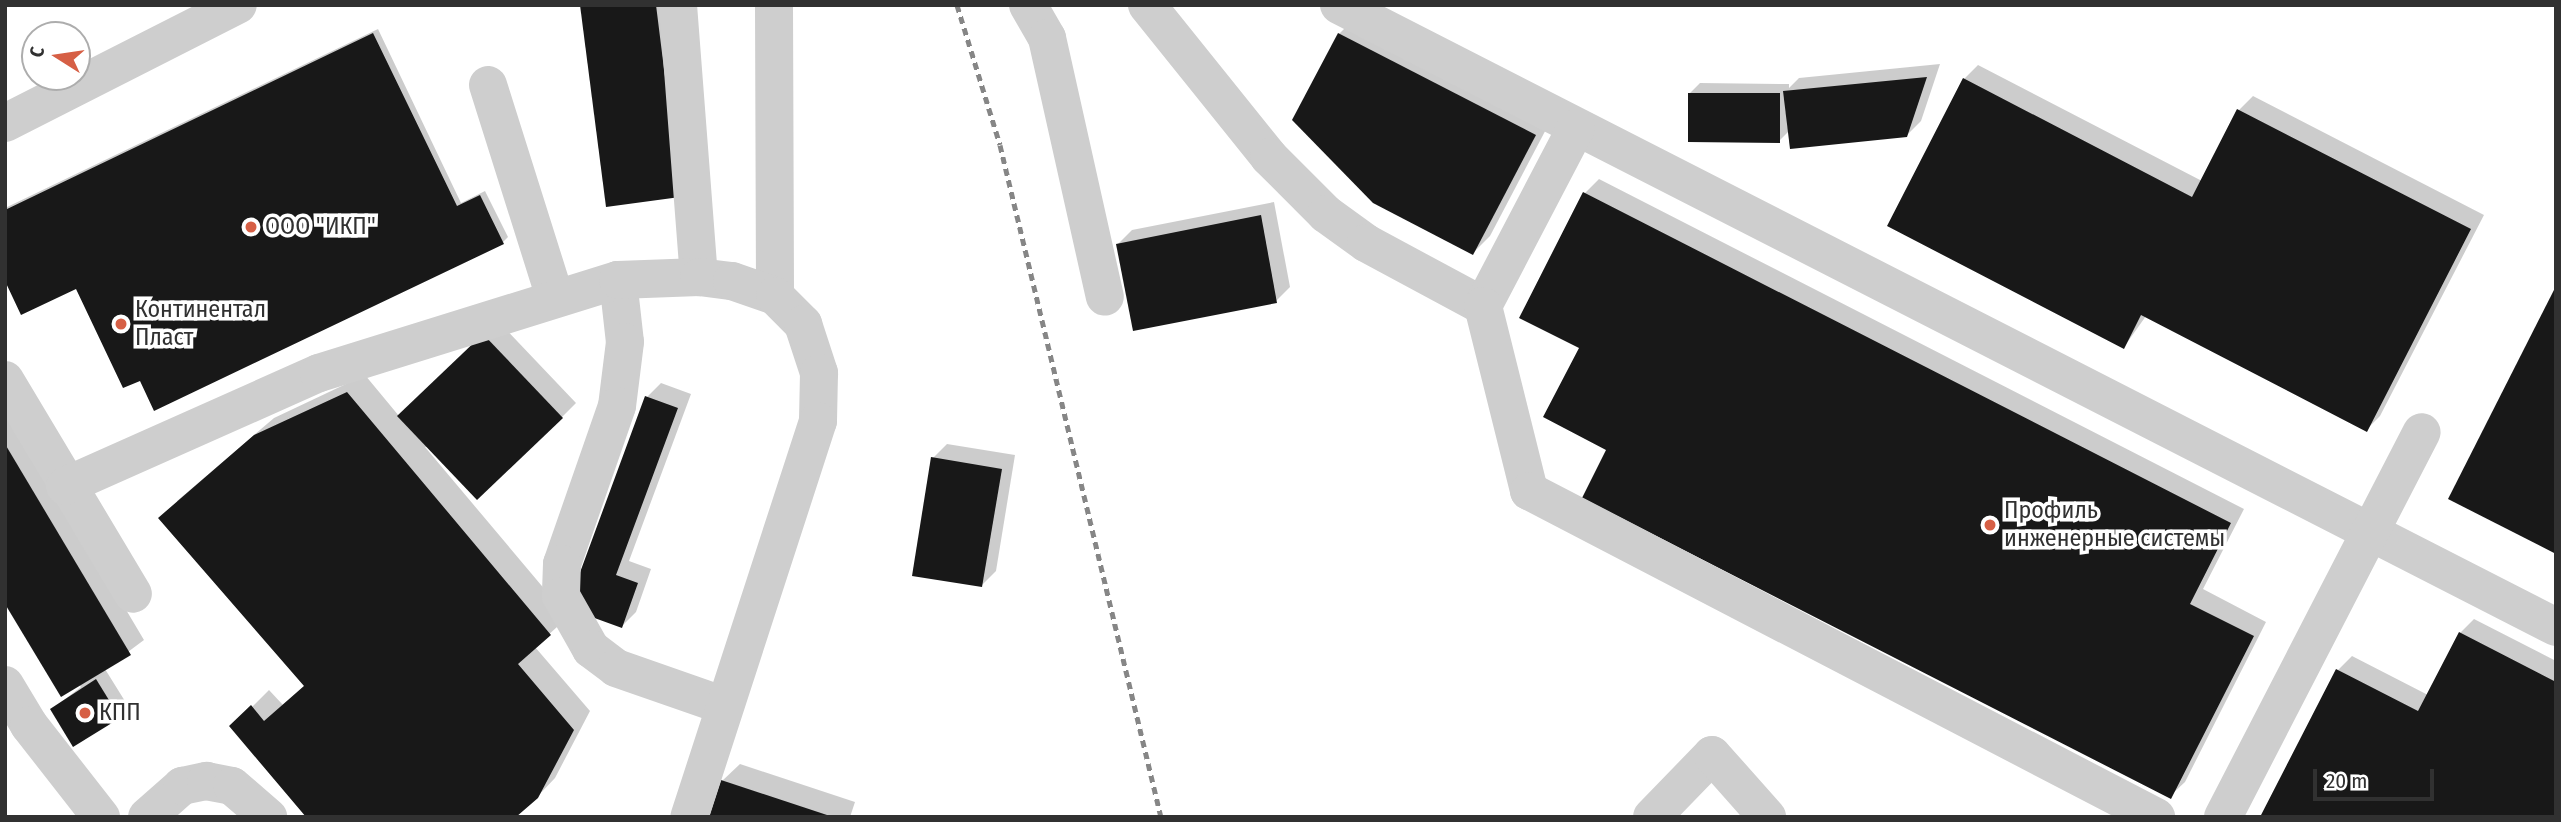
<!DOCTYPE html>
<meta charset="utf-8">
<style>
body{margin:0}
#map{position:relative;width:2561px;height:822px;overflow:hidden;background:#fff;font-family:"Fira Sans Condensed",sans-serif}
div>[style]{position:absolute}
.shadow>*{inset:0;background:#0003}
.building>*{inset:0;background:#181818}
.minor>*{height:38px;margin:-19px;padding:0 19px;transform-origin:19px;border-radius:19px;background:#cecece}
.rail>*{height:5px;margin-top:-2.5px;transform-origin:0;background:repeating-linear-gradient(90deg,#868686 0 7px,transparent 0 12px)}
.dots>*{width:19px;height:19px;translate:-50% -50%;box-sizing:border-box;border:4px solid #fff;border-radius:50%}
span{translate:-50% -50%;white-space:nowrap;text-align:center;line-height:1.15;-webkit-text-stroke:7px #fff;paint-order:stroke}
.poi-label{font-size:24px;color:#313131}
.left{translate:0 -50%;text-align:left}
.frame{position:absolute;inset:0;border:7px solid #313131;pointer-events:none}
.north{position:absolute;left:21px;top:21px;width:70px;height:70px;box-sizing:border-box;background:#fff;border:2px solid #adadad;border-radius:50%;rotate:282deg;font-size:19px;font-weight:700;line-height:28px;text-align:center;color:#313131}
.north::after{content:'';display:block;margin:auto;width:24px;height:32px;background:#d65f45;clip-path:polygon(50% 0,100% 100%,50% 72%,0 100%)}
.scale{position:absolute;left:2313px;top:769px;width:121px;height:32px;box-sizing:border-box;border:4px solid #313131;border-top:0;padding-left:9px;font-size:21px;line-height:24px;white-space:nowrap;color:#313131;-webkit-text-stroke:5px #fff;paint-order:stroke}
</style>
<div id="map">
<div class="shadow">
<i style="clip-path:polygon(582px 5px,671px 5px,693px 182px)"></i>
<i style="clip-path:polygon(1357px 16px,1552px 118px,1490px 236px,1473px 253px,1339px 34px)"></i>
<i style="clip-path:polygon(378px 29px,461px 203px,485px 191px,508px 237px,503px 242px,155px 409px,140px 378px,77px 286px,5px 277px,5px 208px)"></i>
<i style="clip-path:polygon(1940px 64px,1921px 121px,1906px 136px,1789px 131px,1779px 141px,1690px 93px,1700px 83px,1789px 84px,1789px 88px,1799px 78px)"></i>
<i style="clip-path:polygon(1978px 65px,2202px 181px,2239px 110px,2253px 96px,2484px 215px,2380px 416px,2366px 430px,2146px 316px,2124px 347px,1964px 79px)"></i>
<i style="clip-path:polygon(1599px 179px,2244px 509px,2203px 589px,2266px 622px,2185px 782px,2170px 796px,1609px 449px,1585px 193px)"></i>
<i style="clip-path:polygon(1274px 202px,1290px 287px,1276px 301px,1118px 244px,1132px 230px)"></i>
<i style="clip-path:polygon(498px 321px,576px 403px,562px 417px,425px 447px,568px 617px,535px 647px,590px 711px,555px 778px,537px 797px,232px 727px,269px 690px,283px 705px,305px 685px,177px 501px,274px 418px,365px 375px,399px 416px)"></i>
<i style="clip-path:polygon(661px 383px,691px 394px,629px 561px,651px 569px,636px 612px,622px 626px,591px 615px,647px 397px)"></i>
<i style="clip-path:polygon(5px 406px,144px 640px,105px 669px,128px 706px,119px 716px,52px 709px,81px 687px,5px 601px)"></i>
<i style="clip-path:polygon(947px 444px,1015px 455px,996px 571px,982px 585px,933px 458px)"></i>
<i style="clip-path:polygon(2474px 619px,2556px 661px,2556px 817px,2338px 670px,2352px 656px,2428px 695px,2460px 633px)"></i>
<i style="clip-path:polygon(740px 764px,855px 802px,850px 817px,711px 817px,722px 781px)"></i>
</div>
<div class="building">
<i style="clip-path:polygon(580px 5px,656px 5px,680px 197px,606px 207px)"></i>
<i style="clip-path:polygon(373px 33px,457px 206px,480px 195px,504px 244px,154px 411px,140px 381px,123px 388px,76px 289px,21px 315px,5px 281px,5px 210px)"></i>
<i style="clip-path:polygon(1338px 33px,1536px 135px,1473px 255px,1373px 203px,1292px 120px)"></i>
<i style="clip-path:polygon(1927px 77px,1907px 137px,1790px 149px,1783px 91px)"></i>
<i style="clip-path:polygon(1963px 78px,2192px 197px,2237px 109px,2471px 229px,2367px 432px,2141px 315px,2124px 349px,1887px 226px)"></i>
<i style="clip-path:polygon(1688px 93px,1780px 93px,1780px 143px,1688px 142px)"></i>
<i style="clip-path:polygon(1583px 192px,2231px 523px,2190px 604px,2254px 636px,2171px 799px,1582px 498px,1606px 450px,1543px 417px,1579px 348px,1519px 318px)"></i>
<i style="clip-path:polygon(1261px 215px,1277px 303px,1133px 331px,1116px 244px)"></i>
<i style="clip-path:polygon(2556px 286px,2556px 554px,2448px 499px)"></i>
<i style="clip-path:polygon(483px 334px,563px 418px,477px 500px,397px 416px)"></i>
<i style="clip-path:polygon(347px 392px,551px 635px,518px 664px,574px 730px,538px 798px,516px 817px,306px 817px,229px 726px,251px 705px,264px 721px,304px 686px,158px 518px,254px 435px)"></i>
<i style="clip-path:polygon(645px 396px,678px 408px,616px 575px,638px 583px,622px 628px,589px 616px,575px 586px)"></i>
<i style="clip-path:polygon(5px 444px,131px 655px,61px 697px,5px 604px)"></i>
<i style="clip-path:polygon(931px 457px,1002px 469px,982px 587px,912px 576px)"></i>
<i style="clip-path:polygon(2459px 632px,2556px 682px,2556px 817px,2260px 817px,2336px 669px,2418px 711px)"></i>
<i style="clip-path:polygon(96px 679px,120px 718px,73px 747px,50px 709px)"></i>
<i style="clip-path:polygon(721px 780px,830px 816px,830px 817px,709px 817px)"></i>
</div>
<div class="minor">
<i style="left:678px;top:5px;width:273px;rotate:85.6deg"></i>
<i style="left:774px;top:5px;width:291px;rotate:89.8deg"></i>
<i style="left:1028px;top:5px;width:38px;rotate:60deg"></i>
<i style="left:1047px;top:38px;width:265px;rotate:77.4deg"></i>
<i style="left:1147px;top:5px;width:195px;rotate:51.2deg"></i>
<i style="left:1269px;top:157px;width:81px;rotate:45deg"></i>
<i style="left:1326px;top:214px;width:49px;rotate:35.9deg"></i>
<i style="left:1366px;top:243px;width:133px;rotate:28.3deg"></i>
<i style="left:1339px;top:5px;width:1367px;rotate:27.07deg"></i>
<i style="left:488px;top:85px;width:223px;rotate:72.5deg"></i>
<i style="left:5px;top:123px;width:261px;rotate:-26.9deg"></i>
<i style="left:1576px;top:128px;width:201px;rotate:117.6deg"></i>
<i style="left:1483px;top:306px;width:191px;rotate:76deg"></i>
<i style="left:1529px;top:491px;width:707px;rotate:27.47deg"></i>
<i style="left:618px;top:280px;width:62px;rotate:83.6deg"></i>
<i style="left:625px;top:342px;width:64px;rotate:97.1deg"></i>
<i style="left:617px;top:406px;width:167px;rotate:109.2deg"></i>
<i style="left:562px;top:564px;width:32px;rotate:92deg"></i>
<i style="left:561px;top:596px;width:61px;rotate:60.5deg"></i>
<i style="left:591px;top:649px;width:31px;rotate:37deg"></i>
<i style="left:616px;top:668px;width:115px;rotate:19.2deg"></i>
<i style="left:5px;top:380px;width:249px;rotate:59.1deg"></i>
<i style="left:65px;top:486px;width:278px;rotate:-24deg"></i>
<i style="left:319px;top:373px;width:313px;rotate:-17.3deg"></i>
<i style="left:618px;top:280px;width:81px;rotate:-2.1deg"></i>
<i style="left:699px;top:277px;width:33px;rotate:7deg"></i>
<i style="left:732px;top:281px;width:46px;rotate:19.2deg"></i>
<i style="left:775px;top:296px;width:40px;rotate:45deg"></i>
<i style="left:803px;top:324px;width:52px;rotate:71.9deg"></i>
<i style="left:819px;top:373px;width:48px;rotate:91.2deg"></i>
<i style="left:818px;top:421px;width:416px;rotate:108deg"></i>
<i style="left:5px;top:685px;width:47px;rotate:59deg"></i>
<i style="left:29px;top:725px;width:117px;rotate:52deg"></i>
<i style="left:147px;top:817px;width:47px;rotate:-41.5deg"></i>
<i style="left:182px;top:786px;width:25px;rotate:-12deg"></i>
<i style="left:206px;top:781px;width:26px;rotate:11deg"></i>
<i style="left:232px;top:786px;width:48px;rotate:40.7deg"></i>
<i style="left:1652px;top:817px;width:86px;rotate:-45.9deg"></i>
<i style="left:1712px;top:755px;width:83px;rotate:48.4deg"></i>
<i style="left:2223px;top:817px;width:433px;rotate:-62.7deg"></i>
</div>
<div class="rail">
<i style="left:957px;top:5px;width:146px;rotate:72.9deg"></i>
<i style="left:1000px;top:145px;width:691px;rotate:76.53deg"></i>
</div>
<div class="dots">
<i style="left:251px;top:227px;background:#d65f45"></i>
<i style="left:121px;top:324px;background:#d65f45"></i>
<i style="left:1990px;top:525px;background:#d65f45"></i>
<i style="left:85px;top:713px;background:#d65f45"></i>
</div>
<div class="poi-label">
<span class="left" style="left:265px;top:227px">ООО "ИКП"</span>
<span class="left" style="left:135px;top:324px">Континентал<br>Пласт</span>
<span class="left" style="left:2004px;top:525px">Профиль<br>инженерные системы</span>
<span class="left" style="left:99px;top:713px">КПП</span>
</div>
<div class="frame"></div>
<div class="north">С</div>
<div class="scale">20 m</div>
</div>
